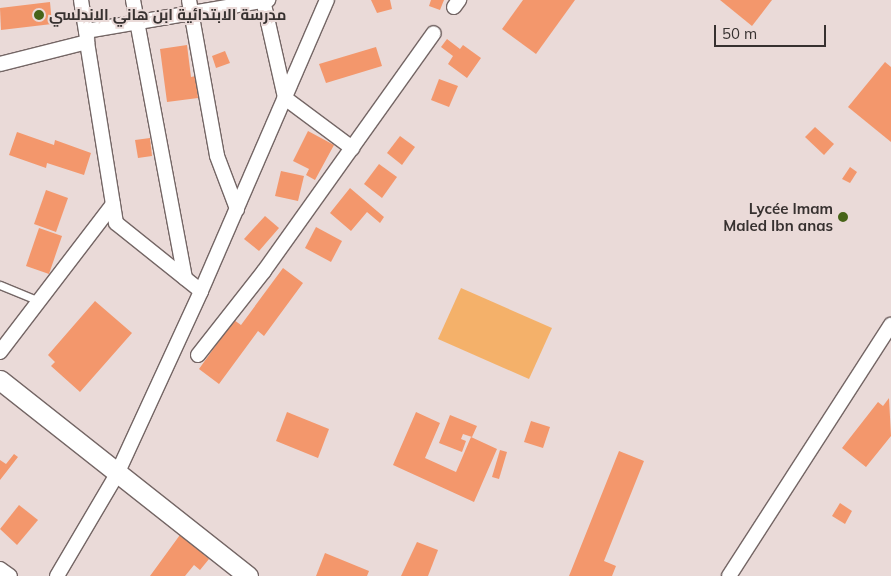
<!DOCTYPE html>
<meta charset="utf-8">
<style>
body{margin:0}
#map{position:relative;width:891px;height:576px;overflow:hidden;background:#eadad8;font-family:Mulish,Cairo,sans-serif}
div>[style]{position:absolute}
.green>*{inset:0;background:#f4b16a}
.building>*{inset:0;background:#f3976c}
.roads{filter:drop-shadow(1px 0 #746665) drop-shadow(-1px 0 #746665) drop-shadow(0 1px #746665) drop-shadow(0 -1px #746665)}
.service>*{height:7px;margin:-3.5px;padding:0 3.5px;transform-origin:3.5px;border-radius:3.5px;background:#fff}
.minor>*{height:14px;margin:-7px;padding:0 7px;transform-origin:7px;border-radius:7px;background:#fff}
.secondary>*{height:19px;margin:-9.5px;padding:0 9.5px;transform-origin:9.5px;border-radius:9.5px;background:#fff}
.dots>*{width:14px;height:14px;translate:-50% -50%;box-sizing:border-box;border:2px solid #eadad8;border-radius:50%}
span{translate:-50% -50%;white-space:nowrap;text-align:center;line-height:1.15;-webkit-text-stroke:4px #eadad8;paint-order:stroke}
.poi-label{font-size:15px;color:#373130;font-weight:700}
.left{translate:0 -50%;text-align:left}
.right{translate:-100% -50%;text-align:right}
.scale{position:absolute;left:714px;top:25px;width:112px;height:22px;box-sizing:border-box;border:2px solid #373130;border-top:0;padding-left:6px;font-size:15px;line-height:18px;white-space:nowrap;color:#373130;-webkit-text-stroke:4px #eadad8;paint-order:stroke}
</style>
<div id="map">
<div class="green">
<i style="clip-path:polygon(461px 288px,552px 328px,529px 379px,438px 339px)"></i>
</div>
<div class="building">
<i style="clip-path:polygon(371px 0,390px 0,392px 9px,377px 13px)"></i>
<i style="clip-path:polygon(431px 0,444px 0,440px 10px,429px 6px)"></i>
<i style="clip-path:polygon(523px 0,575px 0,536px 54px,502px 29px)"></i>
<i style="clip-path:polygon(720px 0,772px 0,752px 26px)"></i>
<i style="clip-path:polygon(50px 2px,52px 24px,1px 30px,0 8px)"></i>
<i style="clip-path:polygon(447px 39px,460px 49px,463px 45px,481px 58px,467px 78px,448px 64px,453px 56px,441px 47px)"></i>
<i style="clip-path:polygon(187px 45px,191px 77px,196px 76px,198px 98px,167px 102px,160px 49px)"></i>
<i style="clip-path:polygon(376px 47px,382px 66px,326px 83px,319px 64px)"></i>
<i style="clip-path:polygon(225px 51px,230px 63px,216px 68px,212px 56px)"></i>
<i style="clip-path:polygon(885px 62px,891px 67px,891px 142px,848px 107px)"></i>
<i style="clip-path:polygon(439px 79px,458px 86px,449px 107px,431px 100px)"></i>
<i style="clip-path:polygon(815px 127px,834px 144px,824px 155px,805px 137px)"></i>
<i style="clip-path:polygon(308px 131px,334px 145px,315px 180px,306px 175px,309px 169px,293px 161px)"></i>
<i style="clip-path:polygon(17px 132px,54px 145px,55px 140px,91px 153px,84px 175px,47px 163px,46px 168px,9px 155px)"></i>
<i style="clip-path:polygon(400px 136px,415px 147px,402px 165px,387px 153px)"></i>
<i style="clip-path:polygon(150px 138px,152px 156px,138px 158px,135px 140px)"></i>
<i style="clip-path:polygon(379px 164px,397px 177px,382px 198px,364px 184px)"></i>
<i style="clip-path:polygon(850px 167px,857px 172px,850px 183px,842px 179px)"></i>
<i style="clip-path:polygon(281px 171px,304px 176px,298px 201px,275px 196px)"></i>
<i style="clip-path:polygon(350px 188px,384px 217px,380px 223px,367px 212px,351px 231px,330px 213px)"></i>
<i style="clip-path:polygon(46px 190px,68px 198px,56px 232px,34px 224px)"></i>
<i style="clip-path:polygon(265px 216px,279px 228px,259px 251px,244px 239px)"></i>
<i style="clip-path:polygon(316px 227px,342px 241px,331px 262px,305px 248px)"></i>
<i style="clip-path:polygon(39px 228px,62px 236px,49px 274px,26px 266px)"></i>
<i style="clip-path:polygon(283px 268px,303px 283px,264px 336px,258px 331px,219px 384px,199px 369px,234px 320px,241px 325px)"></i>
<i style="clip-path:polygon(95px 301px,132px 333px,80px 392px,51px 366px,55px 362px,48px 355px)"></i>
<i style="clip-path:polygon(889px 398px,891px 436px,866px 467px,842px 448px,878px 402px,883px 406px)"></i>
<i style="clip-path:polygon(287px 412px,329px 429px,318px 458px,276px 441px)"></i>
<i style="clip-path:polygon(416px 412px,440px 423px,425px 458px,456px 472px,471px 437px,497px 449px,474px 502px,393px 465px)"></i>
<i style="clip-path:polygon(450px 415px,477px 426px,472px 437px,463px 434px,461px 439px,466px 441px,462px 452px,439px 443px)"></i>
<i style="clip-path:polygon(531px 421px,550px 427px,543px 448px,524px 442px)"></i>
<i style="clip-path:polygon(500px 450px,507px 452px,499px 479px,492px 477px)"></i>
<i style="clip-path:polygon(619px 451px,644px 461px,604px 561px,616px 566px,612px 576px,569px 576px)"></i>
<i style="clip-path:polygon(14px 454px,18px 457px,0 480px,0 460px,6px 464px)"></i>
<i style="clip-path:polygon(840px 503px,852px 511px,845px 524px,832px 516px)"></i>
<i style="clip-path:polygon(19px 505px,38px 520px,17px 545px,0 529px)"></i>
<i style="clip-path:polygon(185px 528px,209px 546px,203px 554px,209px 559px,200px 570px,194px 565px,185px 576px,150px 576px)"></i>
<i style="clip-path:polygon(417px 542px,438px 550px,428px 576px,401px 576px)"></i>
<i style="clip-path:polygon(325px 553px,369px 571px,367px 576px,316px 576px)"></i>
</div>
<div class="roads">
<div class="service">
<i style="left:0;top:285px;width:42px;rotate:22.3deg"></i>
</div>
<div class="minor">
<i style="left:81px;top:0;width:39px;rotate:81deg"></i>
<i style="left:133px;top:0;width:283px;rotate:79.4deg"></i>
<i style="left:189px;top:0;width:158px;rotate:79.8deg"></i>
<i style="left:217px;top:156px;width:57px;rotate:69.3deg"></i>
<i style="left:263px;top:0;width:100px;rotate:77.3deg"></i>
<i style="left:285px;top:98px;width:84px;rotate:36.7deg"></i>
<i style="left:454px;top:7px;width:9px;rotate:-54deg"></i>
<i style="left:86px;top:31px;width:185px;rotate:-9.7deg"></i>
<i style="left:0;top:64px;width:90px;rotate:-14.2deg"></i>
<i style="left:87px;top:42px;width:183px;rotate:80.9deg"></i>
<i style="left:116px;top:223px;width:109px;rotate:38.7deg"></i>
<i style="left:0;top:352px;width:186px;rotate:-52.6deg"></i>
<i style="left:198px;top:355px;width:107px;rotate:-51.8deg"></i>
<i style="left:264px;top:271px;width:292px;rotate:-54.5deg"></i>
<i style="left:0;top:569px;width:12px;rotate:35deg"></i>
<i style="left:57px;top:576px;width:118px;rotate:-59.5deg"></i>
<i style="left:117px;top:474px;width:201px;rotate:-65.3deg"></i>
<i style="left:201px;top:291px;width:317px;rotate:-66.6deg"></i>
<i style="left:729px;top:576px;width:299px;rotate:-57.2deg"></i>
</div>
<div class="secondary">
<i style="left:0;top:380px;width:316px;rotate:38.3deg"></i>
</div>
</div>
<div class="dots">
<i style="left:39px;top:15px;background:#476418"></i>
<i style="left:843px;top:217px;background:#476418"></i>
</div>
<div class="poi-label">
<span class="left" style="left:49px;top:15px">مدرسة الابتدائية ابن هاني الاندلسي</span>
<span class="right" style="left:833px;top:217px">Lycée Imam<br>Maled Ibn anas</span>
</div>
<div class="scale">50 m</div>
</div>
